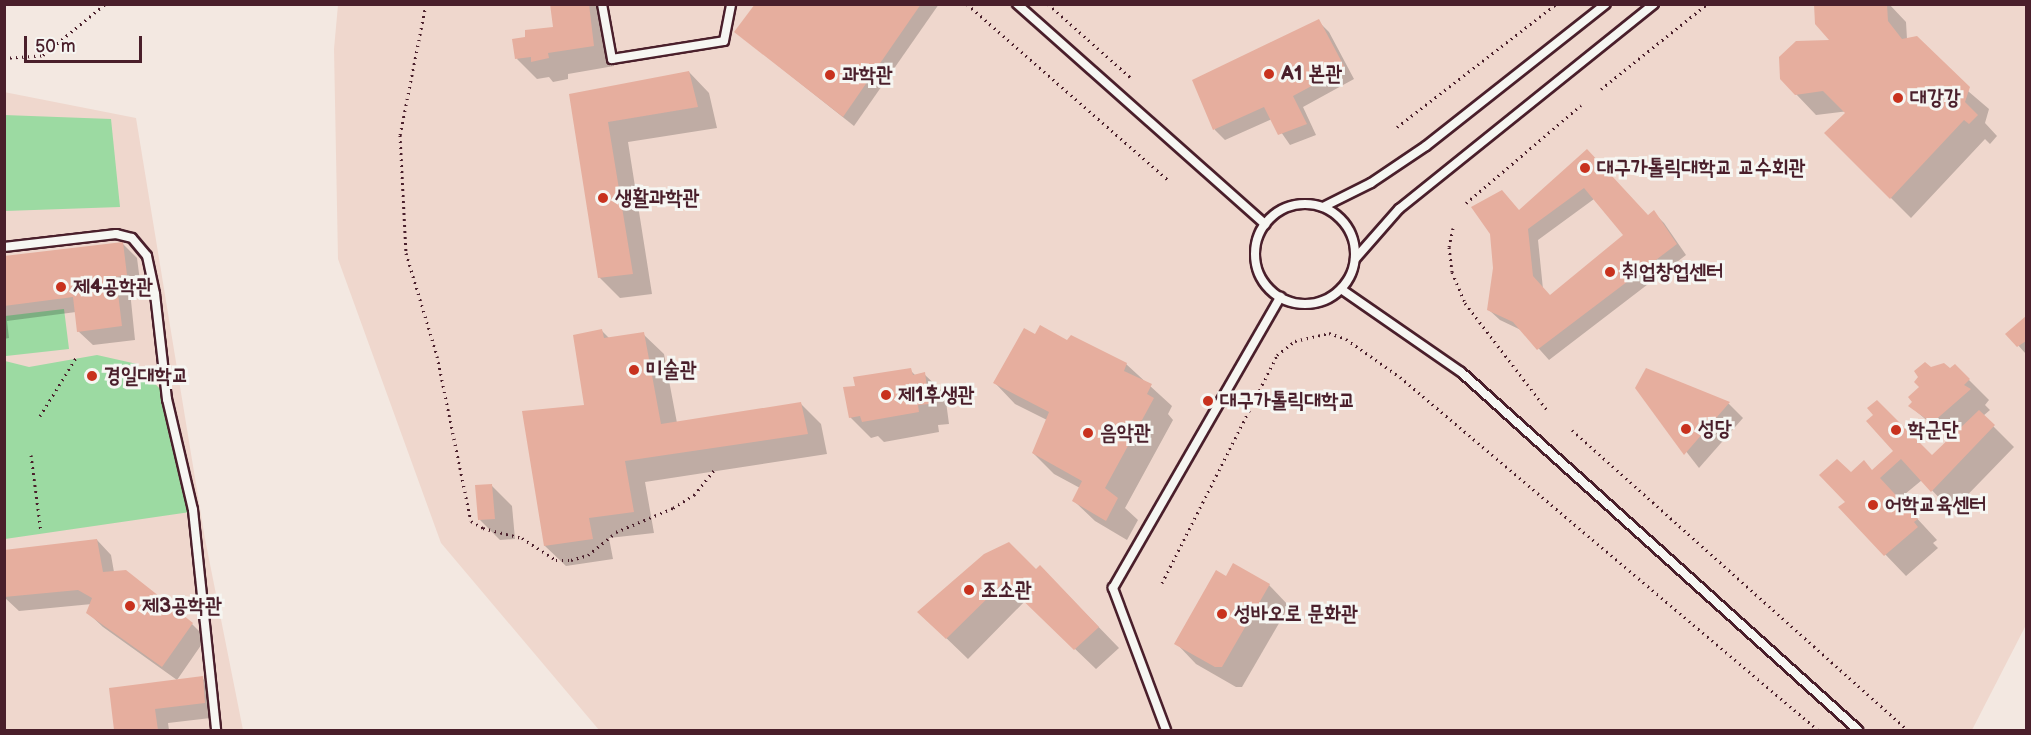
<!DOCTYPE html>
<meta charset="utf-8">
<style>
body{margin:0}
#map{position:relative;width:2031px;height:735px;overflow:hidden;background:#f3e8e1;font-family:"Balsamiq Sans","Poor Story",sans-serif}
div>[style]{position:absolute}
.built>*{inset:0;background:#efd7cd}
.green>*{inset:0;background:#9cdaa2}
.shadow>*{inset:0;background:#0003}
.building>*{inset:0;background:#e6ae9e}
.path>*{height:3px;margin-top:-1.5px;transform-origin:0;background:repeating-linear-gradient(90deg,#4a1f2b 0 1.5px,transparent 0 6px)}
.roads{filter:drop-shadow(2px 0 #4a1f2b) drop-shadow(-2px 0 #4a1f2b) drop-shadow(0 2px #4a1f2b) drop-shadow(0 -2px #4a1f2b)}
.service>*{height:8px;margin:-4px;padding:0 4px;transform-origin:4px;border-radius:4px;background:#f6f6f2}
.service>.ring{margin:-4px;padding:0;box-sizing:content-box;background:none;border:8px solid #f6f6f2;border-radius:50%}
.dots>*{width:16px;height:16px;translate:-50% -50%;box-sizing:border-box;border:3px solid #f6f6f2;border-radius:50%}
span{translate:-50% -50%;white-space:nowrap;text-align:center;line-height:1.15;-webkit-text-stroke:6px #f6f6f2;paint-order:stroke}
.poi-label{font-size:21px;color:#4a1f2b;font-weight:700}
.left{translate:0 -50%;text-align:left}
.frame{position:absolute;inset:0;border:6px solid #4a1f2b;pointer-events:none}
.scale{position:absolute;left:24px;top:36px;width:118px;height:27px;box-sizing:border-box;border:3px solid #4a1f2b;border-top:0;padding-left:8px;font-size:18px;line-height:21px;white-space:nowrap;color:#4a1f2b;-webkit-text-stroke:4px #f6f6f2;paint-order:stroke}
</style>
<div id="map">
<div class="built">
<i style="clip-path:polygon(338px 5px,2026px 5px,2026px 625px,1972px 730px,599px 730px,441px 543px,338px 259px,334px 49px)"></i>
<i style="clip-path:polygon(4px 92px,136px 118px,205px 539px,243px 730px,5px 730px)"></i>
</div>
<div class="green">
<i style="clip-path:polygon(4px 115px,111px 119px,120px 207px,5px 211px)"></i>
<i style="clip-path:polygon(64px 309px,69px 349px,6px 356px,5px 316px)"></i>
<i style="clip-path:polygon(97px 355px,137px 364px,171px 401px,197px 511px,5px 539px,5px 361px,29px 367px)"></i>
</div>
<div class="shadow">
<i style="clip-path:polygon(551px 4px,595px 4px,608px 17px,614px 66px,568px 74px,568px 79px,553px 82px,549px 77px,537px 79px,517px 59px,527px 38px,555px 28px)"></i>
<i style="clip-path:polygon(757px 4px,939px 4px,854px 126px,736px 32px)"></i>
<i style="clip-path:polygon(1816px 4px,1889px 4px,1906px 22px,1907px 39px,1989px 109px,1985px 123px,1997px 136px,1990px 144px,1985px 139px,1911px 218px,1826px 133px,1849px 111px,1816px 115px,1796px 94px,1832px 42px)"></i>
<i style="clip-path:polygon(1318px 21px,1329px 32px,1354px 79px,1303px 107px,1316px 135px,1290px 145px,1272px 119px,1225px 140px,1215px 130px,1194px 80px)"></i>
<i style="clip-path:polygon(689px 72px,709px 93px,717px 128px,628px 142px,652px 294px,620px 298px,599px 277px,571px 95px)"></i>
<i style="clip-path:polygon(evenodd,1597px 161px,1648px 216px,1653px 212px,1664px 223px,1686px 255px,1549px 360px,1523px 331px,1500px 320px,1489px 310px,1520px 211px,1597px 161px,1594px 199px,1625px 236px,1550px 297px,1543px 289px,1538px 240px,1594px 199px)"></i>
<i style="clip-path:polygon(122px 243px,137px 258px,141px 289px,130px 291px,135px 340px,93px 345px,78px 331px,76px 312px,7px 321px,9px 338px,4px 339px,4px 257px)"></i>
<i style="clip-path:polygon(2026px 318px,2026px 354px,2008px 334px)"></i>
<i style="clip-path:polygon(602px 331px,610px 339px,643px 334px,664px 354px,677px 423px,801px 404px,821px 424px,827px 454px,645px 482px,654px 533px,609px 538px,613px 559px,566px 566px,545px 546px,586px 406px)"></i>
<i style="clip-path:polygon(1036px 336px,1068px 342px,1126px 364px,1172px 406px,1168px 414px,1173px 420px,1125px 508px,1138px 520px,1127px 540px,1095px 521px,1074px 501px,1080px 488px,1054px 474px,1033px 453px,1047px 420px,1015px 404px,995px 383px)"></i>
<i style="clip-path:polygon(1955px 366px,1989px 400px,1985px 405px,1990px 410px,1983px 416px,2014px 447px,1952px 511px,1922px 480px,1899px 499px,1937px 540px,1933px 543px,1938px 548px,1906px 576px,1840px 507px,1847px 502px,1851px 474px,1873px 471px,1895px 451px,1932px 457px,1950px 440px,1910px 406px,1930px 369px,1950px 370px)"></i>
<i style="clip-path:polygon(910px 370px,916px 376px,924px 374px,945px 394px,949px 424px,938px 425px,939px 432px,884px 442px,878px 436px,871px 438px,850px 417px,857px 387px)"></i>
<i style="clip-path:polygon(1647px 370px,1729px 404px,1743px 418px,1699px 468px,1637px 388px)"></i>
<i style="clip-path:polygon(491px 485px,512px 506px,515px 539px,500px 540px,480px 520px)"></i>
<i style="clip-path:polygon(97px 540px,111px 555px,114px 572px,192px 624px,206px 638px,177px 680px,103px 627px,88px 613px,92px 604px,19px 611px,4px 597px)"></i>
<i style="clip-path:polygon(984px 555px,1060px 587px,1119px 648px,1096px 669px,1025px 601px,968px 659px,940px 632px)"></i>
<i style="clip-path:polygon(1227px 578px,1269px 585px,1289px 606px,1242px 687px,1236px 687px,1196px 664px,1176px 643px)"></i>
<i style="clip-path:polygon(202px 678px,217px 692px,219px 717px,168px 723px,169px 730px,115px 730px,111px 689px)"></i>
</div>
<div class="building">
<i style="clip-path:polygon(550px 4px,589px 4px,594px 46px,548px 53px,549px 58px,531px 62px,531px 57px,515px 59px,512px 39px,525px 37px,525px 30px,553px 27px)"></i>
<i style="clip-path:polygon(755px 4px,921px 4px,843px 117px,734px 32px)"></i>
<i style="clip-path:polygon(1814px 4px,1887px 4px,1888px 21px,1902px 39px,1917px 36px,1970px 87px,1965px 102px,1978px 115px,1969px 124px,1964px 120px,1890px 199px,1824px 133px,1845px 113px,1823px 91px,1795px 95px,1780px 79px,1779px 57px,1796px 41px,1829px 40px,1815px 24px)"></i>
<i style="clip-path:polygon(1319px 19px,1345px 68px,1293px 96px,1307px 124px,1278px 135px,1264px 107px,1213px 130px,1192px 80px)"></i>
<i style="clip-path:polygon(689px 71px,698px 107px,608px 122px,633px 274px,598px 278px,569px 94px)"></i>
<i style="clip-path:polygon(evenodd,1587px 149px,1648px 215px,1654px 210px,1677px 244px,1537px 350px,1513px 322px,1487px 310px,1493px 268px,1490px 234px,1471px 207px,1502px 190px,1519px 210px,1587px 149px,1584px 188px,1623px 235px,1550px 295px,1533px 276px,1528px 229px,1584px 188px)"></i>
<i style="clip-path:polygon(123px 242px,127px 275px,116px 277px,122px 326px,77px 332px,73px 297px,4px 306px,4px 256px)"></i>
<i style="clip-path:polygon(2026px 316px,2026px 341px,2017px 347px,2005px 334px)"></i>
<i style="clip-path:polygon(1040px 325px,1067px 340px,1071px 335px,1127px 363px,1124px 371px,1152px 384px,1147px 394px,1154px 398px,1105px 488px,1118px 498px,1106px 521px,1072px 501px,1082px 481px,1032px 453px,1049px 412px,993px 383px,1024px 328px,1035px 334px)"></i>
<i style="clip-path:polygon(602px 329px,604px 338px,644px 332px,661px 424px,801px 402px,808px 434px,625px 461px,634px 512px,589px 518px,593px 539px,544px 546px,522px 411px,584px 405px,573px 335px)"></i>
<i style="clip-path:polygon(1925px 362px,1931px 367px,1944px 363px,1950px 368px,1955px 364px,1970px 379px,1964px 385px,1971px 389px,1932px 423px,1908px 406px,1912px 402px,1908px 397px,1919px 387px,1914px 382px,1918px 377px,1914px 371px)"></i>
<i style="clip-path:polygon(911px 368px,913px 375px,925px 372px,929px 404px,918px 405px,919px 412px,862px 422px,860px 416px,849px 418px,843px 387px,855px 386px,853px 377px)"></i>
<i style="clip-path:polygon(1646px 368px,1730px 402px,1684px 455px,1635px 388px)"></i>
<i style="clip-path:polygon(1877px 400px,1932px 455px,1979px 410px,1995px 425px,1931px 492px,1901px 459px,1880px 478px,1918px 519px,1914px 522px,1918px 527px,1884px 556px,1838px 507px,1845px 502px,1819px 475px,1837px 459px,1851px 472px,1864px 460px,1872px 470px,1893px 451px,1866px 421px,1873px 415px,1867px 408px)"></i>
<i style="clip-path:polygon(492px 484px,495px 519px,478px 520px,475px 485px)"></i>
<i style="clip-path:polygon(97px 539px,103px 572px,126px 570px,193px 623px,162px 667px,86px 613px,92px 598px,78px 590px,4px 597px,4px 550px)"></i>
<i style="clip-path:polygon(1009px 542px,1036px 569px,1040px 565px,1099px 627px,1074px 650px,1004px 582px,946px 639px,917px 612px,984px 554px)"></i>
<i style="clip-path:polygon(1233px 563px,1270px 584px,1222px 667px,1215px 667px,1174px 644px,1216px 570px,1226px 576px)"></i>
<i style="clip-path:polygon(203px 676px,205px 703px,155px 709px,158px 730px,114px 730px,109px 688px)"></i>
</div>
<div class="path">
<i style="left:426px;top:4px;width:134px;rotate:101.2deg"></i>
<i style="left:400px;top:135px;width:118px;rotate:87.1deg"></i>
<i style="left:406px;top:253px;width:108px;rotate:73.2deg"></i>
<i style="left:437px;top:356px;width:168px;rotate:78.4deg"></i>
<i style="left:471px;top:521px;width:14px;rotate:30deg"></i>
<i style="left:483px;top:528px;width:40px;rotate:14.4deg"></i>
<i style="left:522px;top:538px;width:40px;rotate:32.9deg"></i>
<i style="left:556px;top:560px;width:15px"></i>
<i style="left:571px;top:560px;width:18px;rotate:-16deg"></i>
<i style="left:588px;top:555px;width:36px;rotate:-39deg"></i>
<i style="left:616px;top:532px;width:62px;rotate:-22.8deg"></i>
<i style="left:673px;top:508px;width:25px;rotate:-32deg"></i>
<i style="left:694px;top:495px;width:35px;rotate:-51deg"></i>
<i style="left:967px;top:4px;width:269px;rotate:41.2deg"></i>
<i style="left:1048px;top:4px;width:110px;rotate:41.7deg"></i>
<i style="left:4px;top:58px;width:39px;rotate:-4deg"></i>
<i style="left:43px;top:55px;width:80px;rotate:-39.4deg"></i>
<i style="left:1601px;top:89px;width:136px;rotate:-38.7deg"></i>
<i style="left:1397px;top:127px;width:201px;rotate:-37.7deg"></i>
<i style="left:1466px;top:203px;width:151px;rotate:-40.4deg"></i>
<i style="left:1453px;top:228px;width:19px;rotate:102deg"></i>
<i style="left:1449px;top:247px;width:25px;rotate:83deg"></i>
<i style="left:1452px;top:272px;width:34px;rotate:67deg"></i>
<i style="left:1465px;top:303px;width:135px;rotate:52.5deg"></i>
<i style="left:40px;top:416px;width:70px;rotate:-58.3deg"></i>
<i style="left:1572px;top:430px;width:450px;rotate:41.8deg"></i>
<i style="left:31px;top:455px;width:78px;rotate:82.6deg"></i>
<i style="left:1162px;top:583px;width:255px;rotate:-63.2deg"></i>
<i style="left:1277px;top:355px;width:23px;rotate:-38deg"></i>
<i style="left:1295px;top:341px;width:35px;rotate:-13deg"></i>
<i style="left:1329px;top:333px;width:18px;rotate:19deg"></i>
<i style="left:1346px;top:339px;width:66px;rotate:35.1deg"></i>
<i style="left:1400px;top:377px;width:547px;rotate:40.18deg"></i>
</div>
<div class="roads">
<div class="service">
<i style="left:602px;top:4px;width:56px;rotate:79.7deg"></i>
<i style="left:612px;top:59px;width:113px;rotate:-9.1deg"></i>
<i style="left:724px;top:41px;width:38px;rotate:-79deg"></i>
<i style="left:1017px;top:4px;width:332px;rotate:41.6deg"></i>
<i class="ring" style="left:1255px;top:204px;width:92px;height:92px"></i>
<i style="left:1323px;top:207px;width:54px;rotate:-26.6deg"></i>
<i style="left:1371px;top:183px;width:66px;rotate:-33.9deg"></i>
<i style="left:1426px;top:146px;width:229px;rotate:-38.3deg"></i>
<i style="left:4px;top:247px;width:113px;rotate:-6.6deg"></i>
<i style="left:116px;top:234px;width:16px;rotate:14deg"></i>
<i style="left:132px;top:238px;width:23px;rotate:50deg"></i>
<i style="left:147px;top:256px;width:39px;rotate:78deg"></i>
<i style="left:155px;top:294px;width:106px;rotate:83.5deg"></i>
<i style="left:167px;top:399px;width:114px;rotate:76.8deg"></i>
<i style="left:193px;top:510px;width:221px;rotate:84deg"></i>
<i style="left:1355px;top:259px;width:67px;rotate:-48.7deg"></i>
<i style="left:1399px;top:209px;width:327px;rotate:-38.8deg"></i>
<i style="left:1341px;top:289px;width:146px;rotate:34.7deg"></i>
<i style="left:1461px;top:372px;width:535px;rotate:42.04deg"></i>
<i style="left:1166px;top:730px;width:152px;rotate:-110.5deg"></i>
<i style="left:1113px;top:588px;width:336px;rotate:-60.1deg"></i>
</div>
</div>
<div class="dots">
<i style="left:1269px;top:74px;background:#c8321e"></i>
<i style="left:830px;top:75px;background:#c8321e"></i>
<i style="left:1898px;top:98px;background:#c8321e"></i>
<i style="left:1585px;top:168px;background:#c8321e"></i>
<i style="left:603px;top:198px;background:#c8321e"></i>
<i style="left:1610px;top:272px;background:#c8321e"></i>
<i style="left:61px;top:287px;background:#c8321e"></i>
<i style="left:634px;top:370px;background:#c8321e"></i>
<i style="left:92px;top:376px;background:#c8321e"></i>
<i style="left:886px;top:395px;background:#c8321e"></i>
<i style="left:1208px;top:401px;background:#c8321e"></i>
<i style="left:1686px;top:429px;background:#c8321e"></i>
<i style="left:1896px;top:430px;background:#c8321e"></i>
<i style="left:1088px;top:433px;background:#c8321e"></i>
<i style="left:1873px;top:505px;background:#c8321e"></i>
<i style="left:969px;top:590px;background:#c8321e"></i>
<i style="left:130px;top:606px;background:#c8321e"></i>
<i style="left:1222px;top:614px;background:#c8321e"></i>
</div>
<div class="poi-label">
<span class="left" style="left:1281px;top:74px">A1 본관</span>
<span class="left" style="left:842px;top:75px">과학관</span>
<span class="left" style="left:1910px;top:98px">대강강</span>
<span class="left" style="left:1597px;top:168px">대구가톨릭대학교 교수회관</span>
<span class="left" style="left:615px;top:198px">생활과학관</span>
<span class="left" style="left:1622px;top:272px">취업창업센터</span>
<span class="left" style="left:73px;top:287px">제4공학관</span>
<span class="left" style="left:646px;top:370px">미술관</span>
<span class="left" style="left:104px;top:376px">경일대학교</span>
<span class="left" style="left:898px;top:395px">제1후생관</span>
<span class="left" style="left:1220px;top:401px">대구가톨릭대학교</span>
<span class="left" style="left:1698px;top:429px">성당</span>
<span class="left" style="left:1908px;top:430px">학군단</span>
<span class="left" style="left:1100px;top:433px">음악관</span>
<span class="left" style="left:1885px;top:505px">어학교육센터</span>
<span class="left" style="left:981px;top:590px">조소관</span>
<span class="left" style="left:142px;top:606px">제3공학관</span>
<span class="left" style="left:1234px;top:614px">성바오로 문화관</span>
</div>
<div class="frame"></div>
<div class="scale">50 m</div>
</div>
